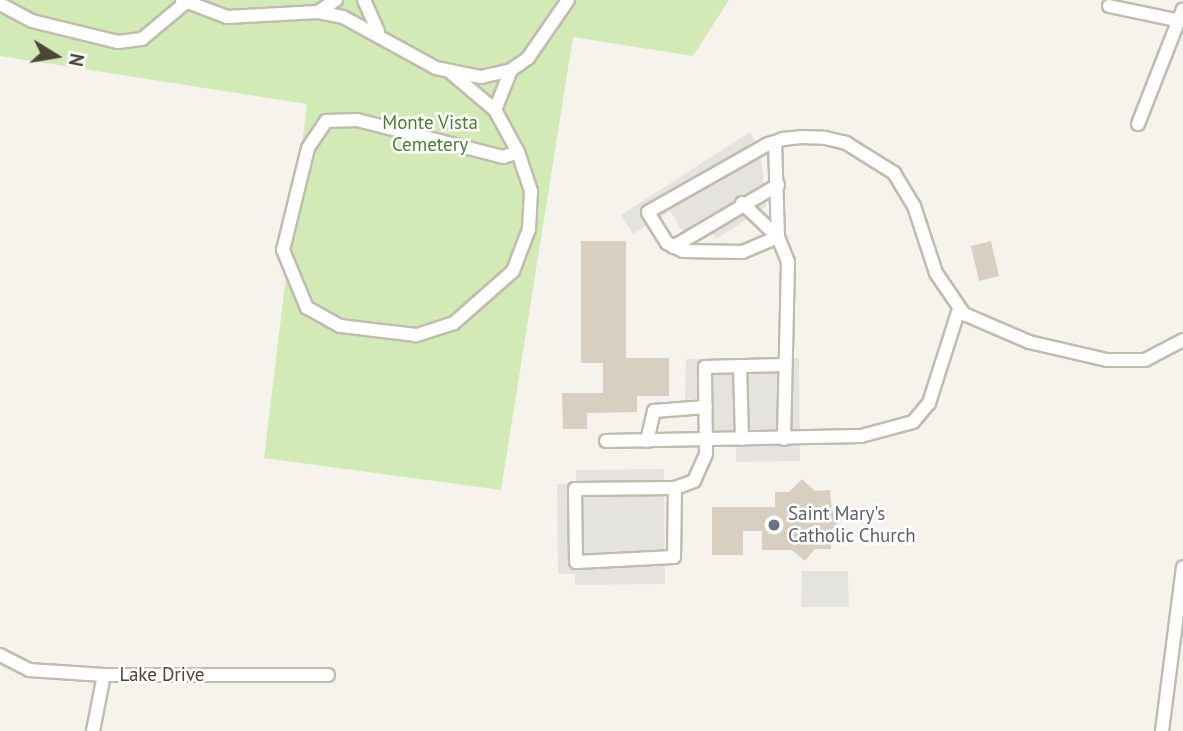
<!DOCTYPE html>
<style>
body{margin:0}
#map{position:relative;width:1183px;height:731px;overflow:hidden;background:#f6f3ec;font-family:"PT Sans",sans-serif}
div>[style]{position:absolute}
.green>*{inset:0;background:#d2eab5}
.parking>*{inset:0;background:#e5e3e0}
.building>*{inset:0;background:#d8cfc1}
.roads{filter:drop-shadow(2px 0 #c2bbae) drop-shadow(-2px 0 #c2bbae) drop-shadow(0 2px #c2bbae) drop-shadow(0 -2px #c2bbae)}
.minor>*{height:12px;margin:-6px;padding:0 6px;transform-origin:6px;border-radius:6px;background:#fff}
.dots>*{width:19px;height:19px;translate:-50% -50%;box-sizing:border-box;border:4px solid #fff;border-radius:50%}
span{translate:-50% -50%;white-space:nowrap;text-align:center;line-height:1.15;-webkit-text-stroke:5px #fff;paint-order:stroke}
.park-label{font-size:19px;color:#4a7f2a}
.worship-label{font-size:19px;color:#5b616d}
.left{translate:0 -50%;text-align:left}
.street-label{font-size:19px;color:#4b4439}
.north{position:absolute;left:21px;top:21px;width:70px;height:70px;-webkit-text-stroke:5px #fff;paint-order:stroke;rotate:101deg;font-size:19px;font-weight:700;line-height:28px;text-align:center;color:#4b4439}
.north::after{content:'';display:block;margin:auto;width:24px;height:32px;background:#4b4439;clip-path:polygon(50% 0,100% 100%,50% 72%,0 100%)}
</style>
<div id="map">
<div class="green">
<i style="clip-path:polygon(0 0,729px 0,693px 56px,573px 37px,501px 490px,264px 458px,307px 104px,0 56px)"></i>
</div>
<div class="parking">
<i style="clip-path:polygon(750px 132px,760px 148px,766px 207px,716px 239px,706px 224px,686px 237px,670px 211px,633px 234px,621px 215px)"></i>
<i style="clip-path:polygon(799px 358px,800px 461px,736px 462px,736px 440px,706px 440px,705px 398px,685px 400px,686px 359px)"></i>
<i style="clip-path:polygon(664px 469px,665px 584px,575px 585px,575px 574px,558px 574px,557px 484px,576px 483px,576px 470px)"></i>
<i style="clip-path:polygon(802px 571px,848px 571px,849px 607px,801px 607px)"></i>
</div>
<div class="building">
<i style="clip-path:polygon(581px 241px,626px 241px,626px 358px,669px 358px,669px 396px,637px 396px,637px 412px,587px 413px,587px 429px,563px 429px,562px 393px,603px 393px,603px 363px,581px 363px)"></i>
<i style="clip-path:polygon(991px 241px,999px 276px,979px 281px,971px 246px)"></i>
<i style="clip-path:polygon(802px 479px,815px 491px,830px 490px,832px 510px,841px 520px,831px 530px,831px 549px,815px 549px,805px 561px,792px 550px,762px 550px,762px 531px,743px 531px,743px 555px,712px 555px,712px 507px,775px 507px,775px 492px,789px 492px)"></i>
</div>
<div class="roads">
<div class="minor">
<i style="left:182px;top:0;width:48px;rotate:20.7deg"></i>
<i style="left:227px;top:17px;width:91px;rotate:-3.1deg"></i>
<i style="left:318px;top:12px;width:25px;rotate:11deg"></i>
<i style="left:343px;top:17px;width:106px;rotate:28.7deg"></i>
<i style="left:436px;top:68px;width:46px;rotate:11.3deg"></i>
<i style="left:481px;top:77px;width:31px;rotate:-13deg"></i>
<i style="left:511px;top:70px;width:21px;rotate:-35deg"></i>
<i style="left:528px;top:58px;width:70px;rotate:-55.4deg"></i>
<i style="left:364px;top:0;width:34px;rotate:66deg"></i>
<i style="left:0;top:4px;width:36px;rotate:28deg"></i>
<i style="left:32px;top:21px;width:89px;rotate:13.7deg"></i>
<i style="left:118px;top:42px;width:24px;rotate:-7deg"></i>
<i style="left:142px;top:39px;width:56px;rotate:-39.9deg"></i>
<i style="left:1109px;top:6px;width:74px;rotate:11.8deg"></i>
<i style="left:318px;top:12px;width:22px;rotate:-34deg"></i>
<i style="left:450px;top:72px;width:59px;rotate:40.2deg"></i>
<i style="left:495px;top:110px;width:48px;rotate:61.3deg"></i>
<i style="left:518px;top:152px;width:41px;rotate:71.6deg"></i>
<i style="left:531px;top:191px;width:38px;rotate:93deg"></i>
<i style="left:529px;top:229px;width:45px;rotate:110.9deg"></i>
<i style="left:513px;top:271px;width:79px;rotate:138.6deg"></i>
<i style="left:454px;top:323px;width:40px;rotate:162deg"></i>
<i style="left:416px;top:335px;width:77px;rotate:-173.2deg"></i>
<i style="left:340px;top:326px;width:38px;rotate:-151deg"></i>
<i style="left:307px;top:308px;width:63px;rotate:-112.5deg"></i>
<i style="left:283px;top:250px;width:105px;rotate:-76.2deg"></i>
<i style="left:308px;top:148px;width:32px;rotate:-56deg"></i>
<i style="left:326px;top:121px;width:31px;rotate:-2deg"></i>
<i style="left:357px;top:120px;width:151px;rotate:14.2deg"></i>
<i style="left:503px;top:157px;width:16px;rotate:-18deg"></i>
<i style="left:495px;top:110px;width:43px;rotate:-68.2deg"></i>
<i style="left:1138px;top:124px;width:123px;rotate:-68.6deg"></i>
<i style="left:775px;top:142px;width:95px;rotate:88.2deg"></i>
<i style="left:778px;top:237px;width:38px;rotate:157deg"></i>
<i style="left:743px;top:252px;width:60px;rotate:-179deg"></i>
<i style="left:683px;top:251px;width:18px;rotate:-153deg"></i>
<i style="left:667px;top:243px;width:36px;rotate:-122deg"></i>
<i style="left:648px;top:212px;width:138px;rotate:-29.5deg"></i>
<i style="left:768px;top:144px;width:7px;rotate:-16deg"></i>
<i style="left:775px;top:142px;width:9px;rotate:-21deg"></i>
<i style="left:783px;top:139px;width:18px;rotate:-6deg"></i>
<i style="left:801px;top:137px;width:24px;rotate:2deg"></i>
<i style="left:825px;top:138px;width:22px;rotate:13deg"></i>
<i style="left:846px;top:143px;width:57px;rotate:32deg"></i>
<i style="left:894px;top:173px;width:39px;rotate:59deg"></i>
<i style="left:914px;top:206px;width:71px;rotate:71.8deg"></i>
<i style="left:936px;top:273px;width:50px;rotate:55.7deg"></i>
<i style="left:964px;top:314px;width:71px;rotate:23.3deg"></i>
<i style="left:1029px;top:342px;width:80px;rotate:13deg"></i>
<i style="left:1107px;top:360px;width:38px"></i>
<i style="left:1145px;top:360px;width:43px;rotate:-27.8deg"></i>
<i style="left:742px;top:203px;width:50px;rotate:43.4deg"></i>
<i style="left:778px;top:237px;width:27px;rotate:68deg"></i>
<i style="left:788px;top:262px;width:177px;rotate:91.3deg"></i>
<i style="left:673px;top:247px;width:122px;rotate:-30.6deg"></i>
<i style="left:740px;top:366px;width:73px;rotate:88.4deg"></i>
<i style="left:606px;top:441px;width:255px;rotate:-1.1deg"></i>
<i style="left:861px;top:436px;width:54px;rotate:-15.1deg"></i>
<i style="left:913px;top:422px;width:25px;rotate:-50deg"></i>
<i style="left:929px;top:403px;width:99px;rotate:-72.3deg"></i>
<i style="left:647px;top:441px;width:31px;rotate:-77deg"></i>
<i style="left:654px;top:411px;width:52px;rotate:-4.4deg"></i>
<i style="left:675px;top:488px;width:69px;rotate:90.8deg"></i>
<i style="left:674px;top:557px;width:98px;rotate:177.1deg"></i>
<i style="left:576px;top:562px;width:73px;rotate:-90.8deg"></i>
<i style="left:575px;top:489px;width:100px;rotate:-0.6deg"></i>
<i style="left:675px;top:488px;width:20px;rotate:-20deg"></i>
<i style="left:694px;top:481px;width:30px;rotate:-66deg"></i>
<i style="left:706px;top:454px;width:87px;rotate:-90.7deg"></i>
<i style="left:705px;top:367px;width:79px;rotate:-1.5deg"></i>
<i style="left:0;top:655px;width:33px;rotate:27deg"></i>
<i style="left:29px;top:670px;width:75px;rotate:3.8deg"></i>
<i style="left:104px;top:675px;width:224px"></i>
<i style="left:93px;top:731px;width:57px;rotate:-78.9deg"></i>
<i style="left:1162px;top:731px;width:165px;rotate:-82.7deg"></i>
</div>
</div>
<div class="dots">
<i style="left:774px;top:525px;background:#6b7280"></i>
</div>
<div class="park-label">
<span style="left:430px;top:134px">Monte Vista<br>Cemetery</span>
</div>
<div class="worship-label">
<span class="left" style="left:788px;top:525px">Saint Mary's<br>Catholic Church</span>
</div>
<div class="street-label">
<span style="left:162px;top:675px">Lake Drive</span>
</div>
<div class="north">N</div>
</div>
